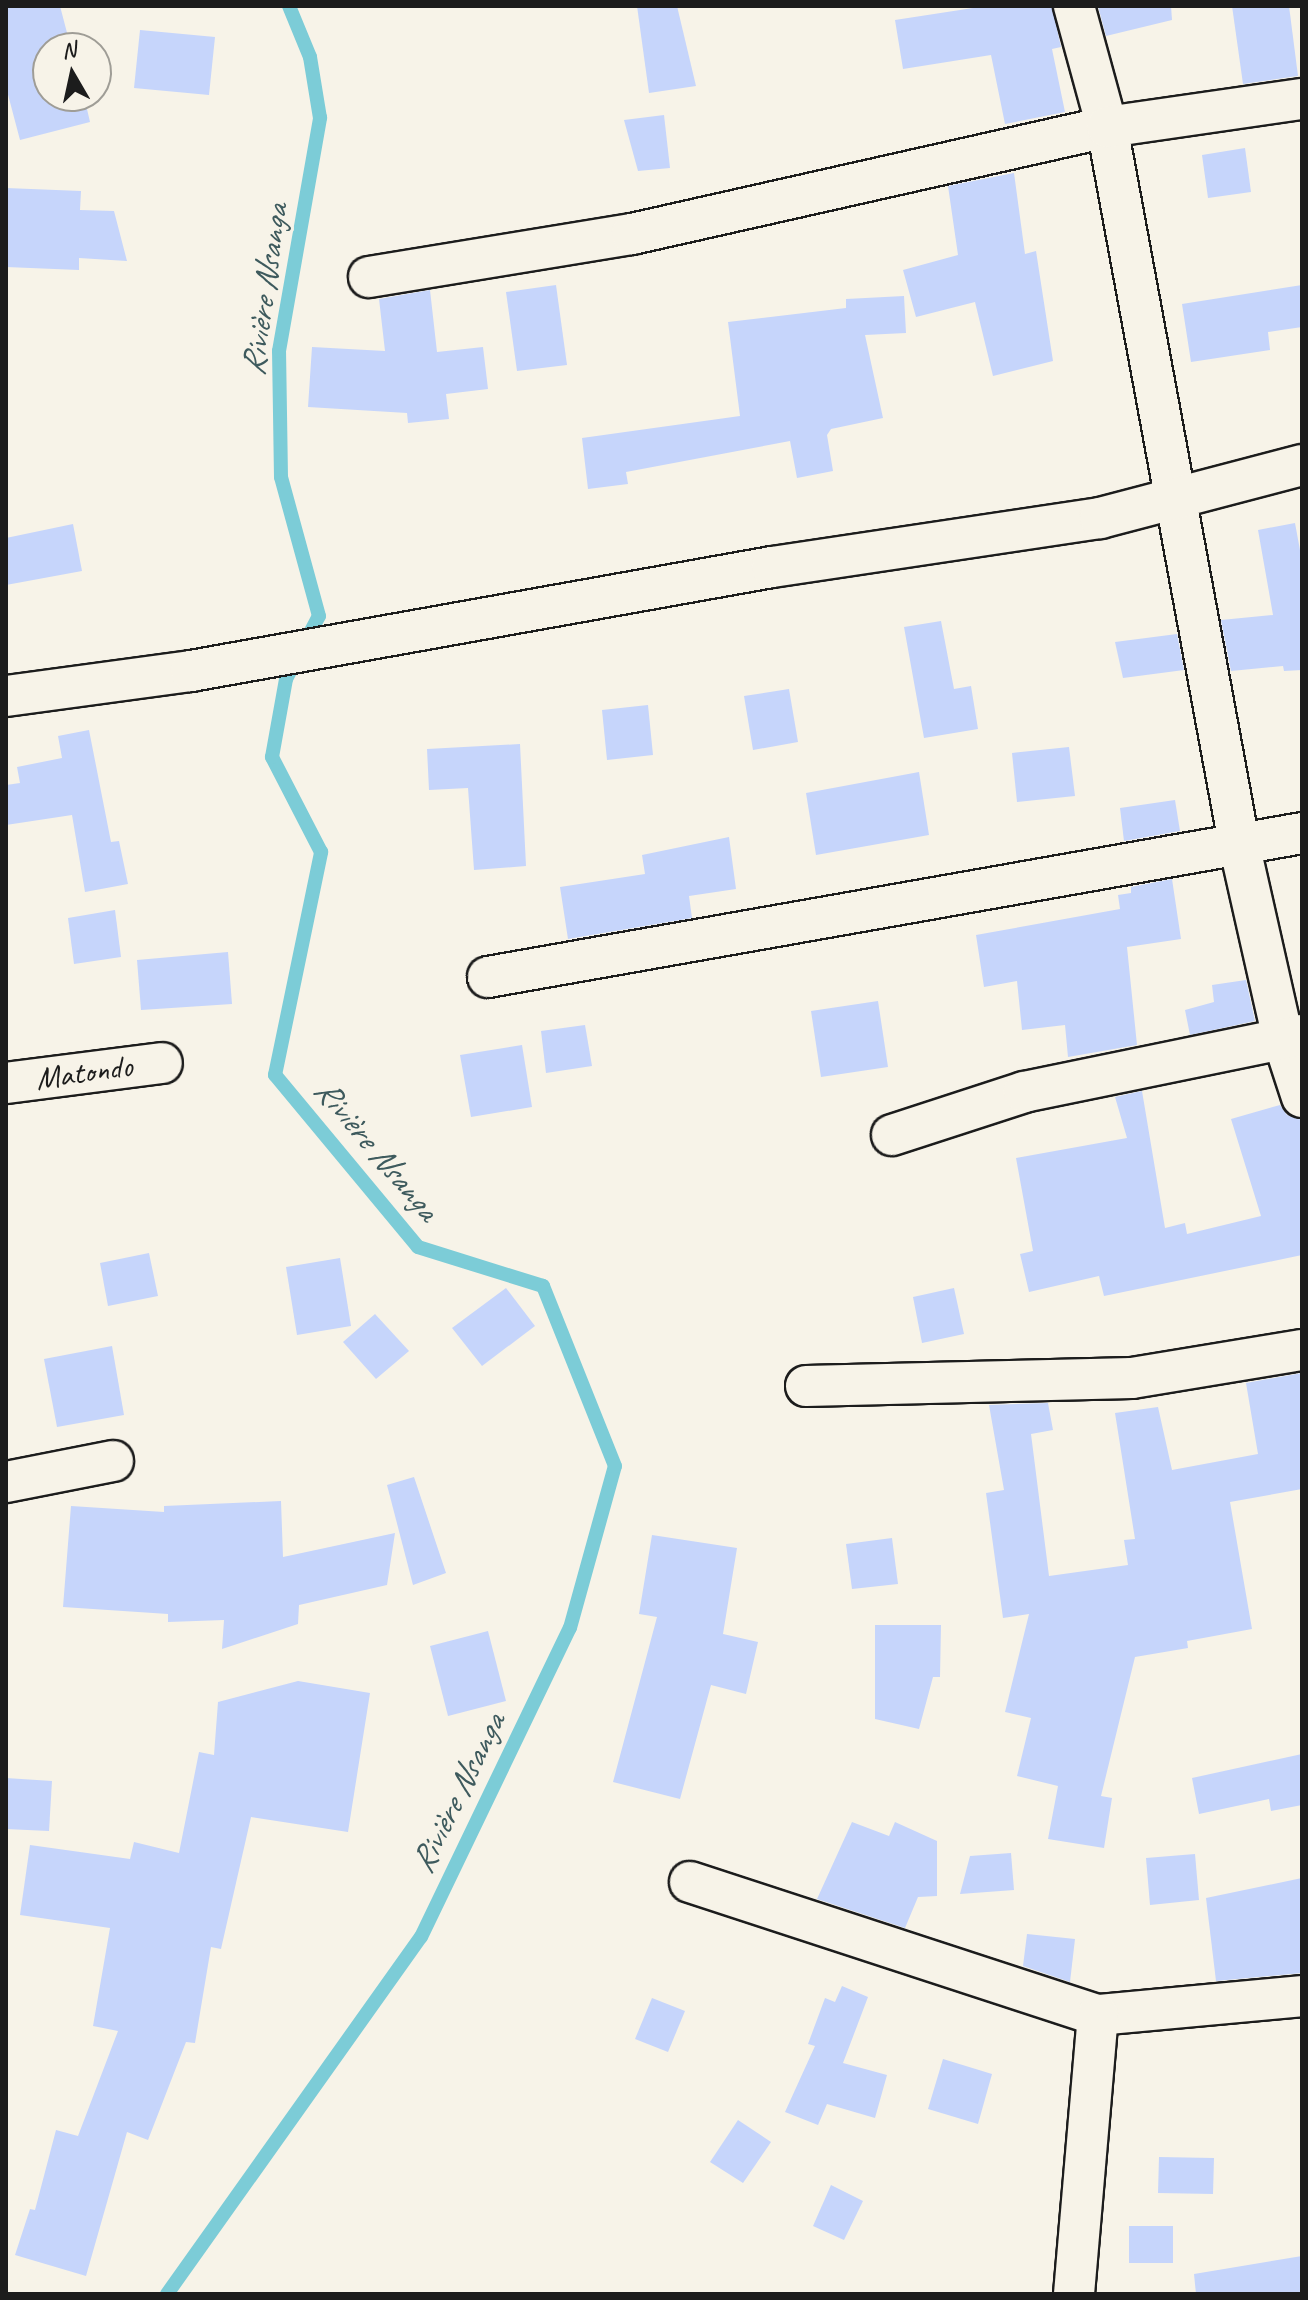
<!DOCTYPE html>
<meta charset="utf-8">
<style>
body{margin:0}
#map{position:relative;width:1308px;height:2300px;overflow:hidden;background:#f7f3e8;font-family:Caveat,sans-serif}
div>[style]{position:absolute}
.stream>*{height:14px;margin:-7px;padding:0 7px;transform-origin:7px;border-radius:7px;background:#7cccd7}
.building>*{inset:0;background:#c6d5fb}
.roads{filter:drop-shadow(2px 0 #1c1c1c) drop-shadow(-2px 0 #1c1c1c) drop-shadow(0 2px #1c1c1c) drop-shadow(0 -2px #1c1c1c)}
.minor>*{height:40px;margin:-20px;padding:0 20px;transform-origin:20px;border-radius:20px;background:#f7f3e8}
span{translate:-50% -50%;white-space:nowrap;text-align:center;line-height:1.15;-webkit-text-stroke:6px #f7f3e8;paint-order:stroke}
.street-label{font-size:32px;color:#1c1c1c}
.water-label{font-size:34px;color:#3e5a5d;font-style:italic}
.frame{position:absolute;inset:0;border:8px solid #1c1c1c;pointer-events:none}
.north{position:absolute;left:32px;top:32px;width:80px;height:80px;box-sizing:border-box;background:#f7f3e8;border:2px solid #9f9d96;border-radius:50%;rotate:351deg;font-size:22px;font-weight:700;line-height:32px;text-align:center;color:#1c1c1c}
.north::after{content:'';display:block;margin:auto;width:28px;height:36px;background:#1c1c1c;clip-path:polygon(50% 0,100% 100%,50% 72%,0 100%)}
</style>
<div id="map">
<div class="stream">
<i style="left:167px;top:2294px;width:438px;rotate:-54.6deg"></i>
<i style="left:421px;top:1937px;width:343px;rotate:-64.3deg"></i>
<i style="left:570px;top:1628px;width:168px;rotate:-74.5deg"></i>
<i style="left:615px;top:1466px;width:194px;rotate:-111.8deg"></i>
<i style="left:543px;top:1286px;width:131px;rotate:-162.7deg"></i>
<i style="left:418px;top:1247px;width:224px;rotate:-129.7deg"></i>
<i style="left:275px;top:1075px;width:228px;rotate:-78.3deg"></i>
<i style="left:321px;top:852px;width:107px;rotate:-117.3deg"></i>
<i style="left:272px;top:757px;width:79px;rotate:-79.8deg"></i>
<i style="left:286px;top:679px;width:71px;rotate:-62.4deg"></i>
<i style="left:319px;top:616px;width:144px;rotate:-105.3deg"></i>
<i style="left:281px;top:477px;width:126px;rotate:-90.9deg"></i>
<i style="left:279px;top:351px;width:237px;rotate:-80deg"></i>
<i style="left:320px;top:118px;width:62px;rotate:-99.3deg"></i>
<i style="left:310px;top:57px;width:55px;rotate:-112.4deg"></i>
</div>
<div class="building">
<i style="clip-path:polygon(6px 6px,60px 6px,71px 48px,48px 48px,48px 96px,84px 96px,90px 122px,20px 140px,6px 87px)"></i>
<i style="clip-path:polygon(637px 6px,677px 6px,696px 86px,649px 93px)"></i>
<i style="clip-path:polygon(986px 6px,1052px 6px,1061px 47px,1052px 49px,1065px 112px,1005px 124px,991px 55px,903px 69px,895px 20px)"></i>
<i style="clip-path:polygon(1098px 6px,1171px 6px,1172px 20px,1106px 36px)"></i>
<i style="clip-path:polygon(1232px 6px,1289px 6px,1298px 76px,1243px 84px)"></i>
<i style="clip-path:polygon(140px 30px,215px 37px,209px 95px,134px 88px)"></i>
<i style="clip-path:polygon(664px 115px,670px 168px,638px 171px,624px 120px)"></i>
<i style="clip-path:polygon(1245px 148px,1251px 192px,1208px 198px,1202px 155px)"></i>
<i style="clip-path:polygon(1014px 173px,1025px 254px,1036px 251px,1053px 361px,993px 376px,975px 302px,916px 317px,903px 270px,958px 255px,948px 186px)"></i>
<i style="clip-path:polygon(6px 188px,81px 191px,80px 210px,114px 211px,127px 261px,79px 258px,79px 270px,6px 267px)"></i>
<i style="clip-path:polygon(556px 285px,567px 365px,517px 371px,506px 292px)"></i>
<i style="clip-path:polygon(1302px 285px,1302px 327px,1268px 332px,1270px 350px,1191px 362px,1182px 304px)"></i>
<i style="clip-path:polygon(430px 290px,437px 352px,483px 347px,488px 389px,446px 394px,449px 419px,408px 423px,407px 413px,308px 407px,312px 347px,385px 351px,379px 299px)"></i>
<i style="clip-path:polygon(904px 296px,906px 333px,865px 335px,883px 418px,831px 429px,827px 435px,833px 471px,797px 478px,790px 441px,626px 472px,628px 484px,588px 489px,582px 438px,740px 416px,728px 322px,846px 308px,846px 299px)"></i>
<i style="clip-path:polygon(1295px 523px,1302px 561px,1302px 670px,1284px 671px,1283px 666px,1231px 671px,1221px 620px,1273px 615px,1258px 530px)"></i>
<i style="clip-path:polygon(73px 524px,82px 571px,6px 585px,6px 538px)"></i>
<i style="clip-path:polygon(941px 621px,954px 689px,971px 686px,978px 729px,924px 738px,904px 627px)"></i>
<i style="clip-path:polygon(1177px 634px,1184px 670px,1123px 678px,1115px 642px)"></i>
<i style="clip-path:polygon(789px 689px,798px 742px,753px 750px,744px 696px)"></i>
<i style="clip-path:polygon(648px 705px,653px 755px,607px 760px,602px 710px)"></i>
<i style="clip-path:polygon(89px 730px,111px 842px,119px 841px,128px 884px,85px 892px,72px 815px,6px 825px,6px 785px,20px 783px,17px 767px,62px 758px,58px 736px)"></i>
<i style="clip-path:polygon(520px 744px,526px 866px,474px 870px,468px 788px,429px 790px,427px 749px)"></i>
<i style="clip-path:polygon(1069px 747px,1075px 796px,1017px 802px,1012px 753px)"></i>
<i style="clip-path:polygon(919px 772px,929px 835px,816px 855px,806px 793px)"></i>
<i style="clip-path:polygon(1175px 800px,1180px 831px,1124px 841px,1120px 808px)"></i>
<i style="clip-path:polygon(729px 837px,736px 889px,689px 896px,692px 918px,568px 939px,560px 887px,645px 874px,642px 855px)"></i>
<i style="clip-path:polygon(1172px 879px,1181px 939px,1127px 947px,1137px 1045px,1068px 1057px,1065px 1025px,1022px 1030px,1017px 981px,984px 987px,976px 935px,1120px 909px,1118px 895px,1131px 893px,1131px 887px)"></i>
<i style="clip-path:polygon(115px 910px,121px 957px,74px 964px,68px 918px)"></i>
<i style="clip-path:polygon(228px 952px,232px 1004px,141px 1010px,137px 960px)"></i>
<i style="clip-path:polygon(1246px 980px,1255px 1021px,1190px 1035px,1185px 1010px,1214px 1002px,1212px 985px)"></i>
<i style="clip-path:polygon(878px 1001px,888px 1067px,821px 1077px,811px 1011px)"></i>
<i style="clip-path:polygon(585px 1025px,592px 1066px,546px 1073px,541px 1031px)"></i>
<i style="clip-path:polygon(522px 1045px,532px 1107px,471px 1117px,460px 1055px)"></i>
<i style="clip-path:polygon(1142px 1091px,1165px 1228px,1185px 1223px,1187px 1234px,1261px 1216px,1231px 1119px,1280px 1105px,1287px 1115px,1302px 1119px,1302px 1255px,1104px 1296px,1099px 1276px,1029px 1292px,1020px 1254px,1033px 1251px,1016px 1158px,1127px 1138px,1115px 1097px)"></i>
<i style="clip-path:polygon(149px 1253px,158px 1296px,108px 1306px,100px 1263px)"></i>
<i style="clip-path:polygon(340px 1258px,351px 1326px,297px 1335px,286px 1267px)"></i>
<i style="clip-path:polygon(506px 1288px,535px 1326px,482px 1366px,452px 1328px)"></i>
<i style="clip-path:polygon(954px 1288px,964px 1334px,922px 1343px,913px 1297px)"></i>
<i style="clip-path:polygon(375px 1314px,409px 1351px,376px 1379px,343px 1342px)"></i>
<i style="clip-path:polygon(112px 1346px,124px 1415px,57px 1427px,44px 1359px)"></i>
<i style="clip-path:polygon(1302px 1373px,1302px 1489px,1230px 1502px,1252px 1629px,1187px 1641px,1188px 1648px,1135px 1657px,1101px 1796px,1112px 1798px,1104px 1848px,1048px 1839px,1058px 1786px,1017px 1776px,1031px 1718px,1005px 1712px,1029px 1614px,1003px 1618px,986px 1493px,1004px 1490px,989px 1405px,1048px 1403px,1053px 1430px,1031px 1434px,1049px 1576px,1128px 1565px,1124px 1540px,1135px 1539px,1115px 1413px,1158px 1407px,1172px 1470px,1258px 1454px,1246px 1383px)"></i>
<i style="clip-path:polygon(414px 1477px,446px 1573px,413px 1585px,387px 1485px)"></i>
<i style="clip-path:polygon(281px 1501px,283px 1557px,395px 1533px,387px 1585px,299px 1605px,298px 1624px,222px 1649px,224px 1620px,168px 1622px,168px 1614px,63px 1607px,71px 1506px,164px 1512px,164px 1506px)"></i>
<i style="clip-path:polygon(652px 1535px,737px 1548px,723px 1634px,758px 1642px,746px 1694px,711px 1685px,680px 1799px,613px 1782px,657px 1617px,639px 1614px)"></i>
<i style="clip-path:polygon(892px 1538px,898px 1584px,852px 1589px,846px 1544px)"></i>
<i style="clip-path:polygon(875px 1625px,941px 1625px,940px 1677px,933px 1677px,919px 1729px,875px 1719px)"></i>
<i style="clip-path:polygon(488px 1631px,506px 1701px,448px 1716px,430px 1646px)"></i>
<i style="clip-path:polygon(298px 1681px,370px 1693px,348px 1832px,251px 1817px,221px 1949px,211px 1947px,195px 2043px,186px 2042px,148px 2140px,127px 2132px,86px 2276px,15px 2255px,30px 2209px,35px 2210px,56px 2130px,78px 2136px,118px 2031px,93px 2026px,110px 1928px,20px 1915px,30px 1845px,130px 1859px,134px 1842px,179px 1853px,199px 1752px,214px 1755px,218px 1702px)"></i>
<i style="clip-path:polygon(1302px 1754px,1302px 1805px,1271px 1811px,1269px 1799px,1199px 1814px,1192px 1778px)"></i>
<i style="clip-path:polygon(6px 1778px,52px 1781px,49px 1831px,6px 1829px)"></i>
<i style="clip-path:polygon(852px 1822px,889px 1836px,895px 1822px,937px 1841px,937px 1896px,918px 1897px,905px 1928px,817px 1899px)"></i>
<i style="clip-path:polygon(1011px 1853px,1014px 1890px,960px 1894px,970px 1856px)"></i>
<i style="clip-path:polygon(1195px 1854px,1199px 1900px,1150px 1905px,1146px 1858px)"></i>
<i style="clip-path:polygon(1302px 1878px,1302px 1973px,1216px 1981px,1206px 1898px)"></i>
<i style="clip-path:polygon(1027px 1934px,1075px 1939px,1070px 1982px,1023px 1966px)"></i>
<i style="clip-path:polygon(842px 1986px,868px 1997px,843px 2063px,887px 2075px,875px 2118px,827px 2104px,818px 2125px,785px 2112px,815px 2046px,808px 2044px,825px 1998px,835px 2002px)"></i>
<i style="clip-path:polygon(652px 1998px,685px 2011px,668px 2052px,635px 2039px)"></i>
<i style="clip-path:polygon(943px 2059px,992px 2074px,978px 2124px,928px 2109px)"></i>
<i style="clip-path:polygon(738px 2120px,771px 2142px,743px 2183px,710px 2162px)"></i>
<i style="clip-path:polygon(1159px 2157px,1214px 2158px,1213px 2194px,1158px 2193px)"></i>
<i style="clip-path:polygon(831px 2185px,863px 2201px,844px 2240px,813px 2226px)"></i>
<i style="clip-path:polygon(1129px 2226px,1173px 2226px,1173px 2263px,1129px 2263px)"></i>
<i style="clip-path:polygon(1302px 2256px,1302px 2294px,1196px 2294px,1194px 2274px)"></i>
</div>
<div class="roads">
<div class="minor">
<i style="left:1074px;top:6px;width:125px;rotate:74.7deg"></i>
<i style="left:1107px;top:127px;width:733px;rotate:79.55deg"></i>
<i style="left:1240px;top:848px;width:196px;rotate:77.3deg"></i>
<i style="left:1283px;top:1039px;width:61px;rotate:71.9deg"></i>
<i style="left:369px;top:277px;width:266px;rotate:-9.3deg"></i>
<i style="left:632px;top:234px;width:487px;rotate:-12.7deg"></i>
<i style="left:1107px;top:127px;width:197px;rotate:-8.2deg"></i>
<i style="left:6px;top:696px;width:187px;rotate:-7.7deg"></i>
<i style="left:191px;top:671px;width:590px;rotate:-10.15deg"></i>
<i style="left:772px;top:567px;width:332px;rotate:-8.5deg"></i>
<i style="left:1100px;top:518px;width:209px;rotate:-14.7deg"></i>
<i style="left:488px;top:977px;width:827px;rotate:-10.03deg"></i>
<i style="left:6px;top:1083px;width:157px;rotate:-7.3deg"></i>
<i style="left:892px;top:1135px;width:139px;rotate:-18deg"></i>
<i style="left:1024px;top:1092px;width:284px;rotate:-11.6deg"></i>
<i style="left:806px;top:1386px;width:326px;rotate:-1.4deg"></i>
<i style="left:1132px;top:1378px;width:172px;rotate:-9.4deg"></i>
<i style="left:6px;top:1482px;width:109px;rotate:-11.1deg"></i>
<i style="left:690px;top:1882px;width:429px;rotate:18.1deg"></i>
<i style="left:1098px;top:2015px;width:205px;rotate:-5.3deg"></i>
<i style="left:1074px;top:2294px;width:280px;rotate:-85.1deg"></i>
</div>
</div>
<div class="street-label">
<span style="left:84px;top:1073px;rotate:-8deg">Matondo</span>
</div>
<div class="water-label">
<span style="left:264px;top:290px;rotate:-82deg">Rivière Nsanga</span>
<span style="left:377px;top:1149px;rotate:50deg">Rivière Nsanga</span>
<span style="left:457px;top:1793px;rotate:-64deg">Rivière Nsanga</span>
</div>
<div class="frame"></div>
<div class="north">N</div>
</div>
